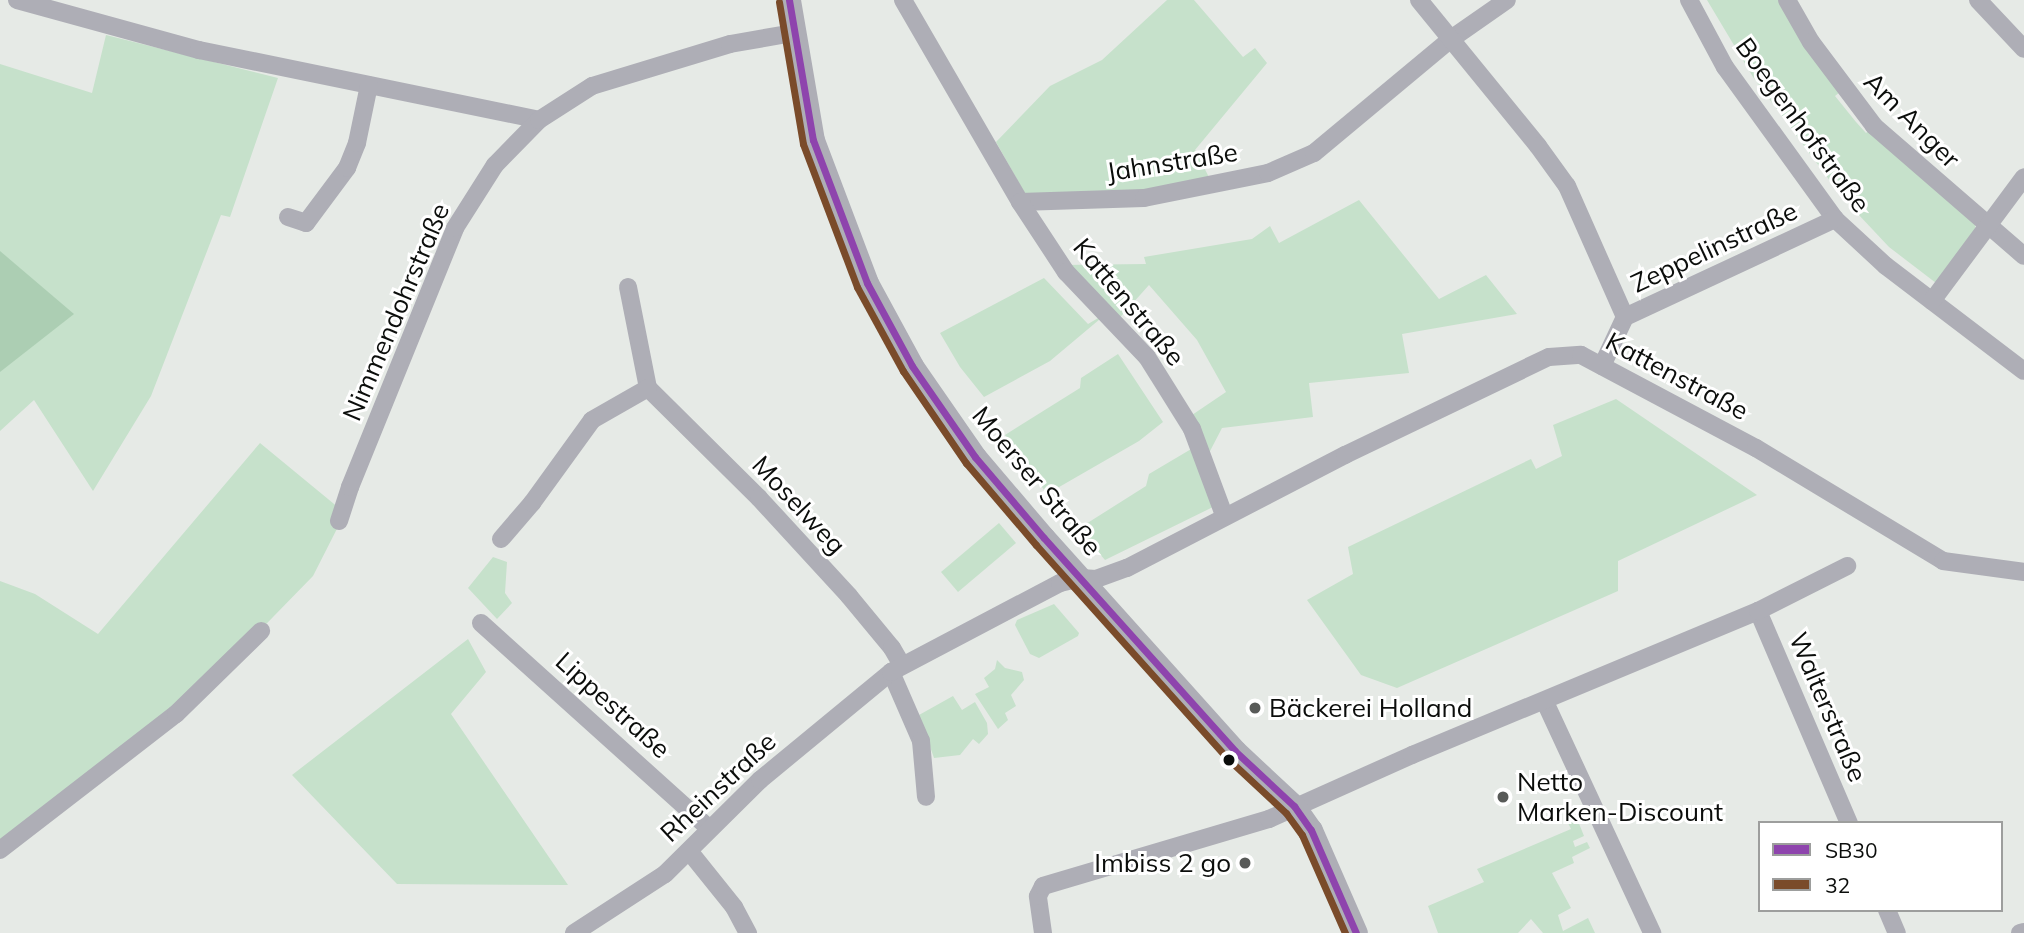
<!DOCTYPE html>
<meta charset="utf-8">
<style>
body{margin:0}
#map{position:relative;width:2024px;height:933px;overflow:hidden;background:#e6eae6;font-family:Mulish,sans-serif}
div>[style]{position:absolute}
.green>*{inset:0;background:#c6e1cb}
.forest>*{inset:0;background:#acceb3}
.minor>*{height:18px;margin:-9px;padding:0 9px;transform-origin:9px;border-radius:9px;background:#aeaeb6}
.tertiary>*{height:23px;margin:-11.5px;padding:0 11.5px;transform-origin:11.5px;border-radius:11.5px;background:#aeaeb6}
.bus-1>*{height:7px;margin:-3.5px;padding:0 3.5px;transform-origin:3.5px;border-radius:3.5px;background:#8e44ad}
.bus-2>*{height:7px;margin:-3.5px;padding:0 3.5px;transform-origin:3.5px;border-radius:3.5px;background:#7a4b2a}
.dots>*{width:19px;height:19px;translate:-50% -50%;box-sizing:border-box;border:4px solid #fff;border-radius:50%}
span{translate:-50% -50%;white-space:nowrap;text-align:center;line-height:1.15;-webkit-text-stroke:6px #fff;paint-order:stroke}
.street-label{font-size:26px;color:#0b0d0b}
.poi-label{font-size:26px;color:#0b0d0b}
.left{translate:0 -50%;text-align:left}
.right{translate:-100% -50%;text-align:right}
.legend{position:absolute;left:1758px;top:821px;width:245px;height:91px;box-sizing:border-box;background:#fff;border:2px solid #9d9e9d;margin:0;padding:9px 12px;list-style:none;font-size:21px;color:#0b0d0b}
.legend li{display:flex;align-items:center;gap:14px;height:35px}
.legend b{width:35px;border:2px solid #9d9e9d}
</style>
<div id="map">
<div class="green">
<i style="clip-path:polygon(1167px 0,1194px 0,1243px 57px,1255px 48px,1267px 63px,1195px 150px,1213px 185px,1029px 201px,996px 142px,1050px 86px,1102px 60px)"></i>
<i style="clip-path:polygon(1707px 0,1781px 0,1840px 92px,1835px 96px,1856px 122px,1866px 133px,1871px 129px,1974px 220px,1976px 230px,1936px 283px,1889px 247px,1842px 197px,1753px 77px)"></i>
<i style="clip-path:polygon(106px 35px,278px 78px,230px 217px,221px 215px,151px 396px,93px 491px,34px 400px,0 431px,0 64px,92px 93px)"></i>
<i style="clip-path:polygon(1359px 200px,1439px 299px,1486px 275px,1517px 314px,1402px 334px,1409px 373px,1309px 383px,1313px 417px,1222px 428px,1209px 453px,1192px 415px,1226px 392px,1197px 340px,1149px 285px,1115px 323px,1106px 314px,1050px 361px,984px 397px,960px 367px,940px 333px,1044px 278px,1088px 324px,1105px 314px,1061px 265px,1146px 264px,1144px 257px,1252px 239px,1270px 226px,1279px 243px)"></i>
<i style="clip-path:polygon(1118px 354px,1163px 422px,1139px 441px,1047px 494px,1005px 435px,1080px 388px,1081px 378px)"></i>
<i style="clip-path:polygon(1616px 399px,1757px 495px,1618px 561px,1618px 591px,1397px 688px,1361px 675px,1307px 600px,1353px 574px,1348px 547px,1531px 459px,1536px 469px,1562px 456px,1553px 425px)"></i>
<i style="clip-path:polygon(260px 443px,345px 513px,313px 576px,188px 704px,0 845px,0 581px,35px 594px,98px 634px)"></i>
<i style="clip-path:polygon(1198px 445px,1213px 507px,1105px 560px,1078px 529px,1146px 486px,1149px 474px)"></i>
<i style="clip-path:polygon(999px 523px,1016px 543px,958px 592px,941px 572px)"></i>
<i style="clip-path:polygon(493px 557px,507px 562px,505px 593px,512px 603px,497px 619px,468px 588px)"></i>
<i style="clip-path:polygon(1054px 604px,1079px 633px,1078px 636px,1039px 658px,1030px 654px,1015px 625px,1017px 620px)"></i>
<i style="clip-path:polygon(468px 639px,486px 672px,451px 714px,568px 885px,397px 884px,292px 775px)"></i>
<i style="clip-path:polygon(997px 660px,1005px 668px,1022px 672px,1024px 680px,1011px 695px,1016px 706px,1005px 713px,1008px 720px,998px 729px,975px 694px,989px 687px,984px 678px,995px 669px)"></i>
<i style="clip-path:polygon(953px 696px,962px 710px,975px 702px,987px 723px,988px 734px,979px 744px,973px 739px,960px 755px,934px 758px,919px 715px)"></i>
<i style="clip-path:polygon(1576px 816px,1584px 836px,1573px 841px,1575px 847px,1587px 842px,1590px 848px,1572px 857px,1574px 863px,1552px 873px,1571px 908px,1558px 915px,1563px 931px,1588px 918px,1595px 933px,1543px 933px,1531px 919px,1518px 933px,1438px 933px,1428px 906px,1484px 882px,1477px 869px,1571px 829px,1567px 821px)"></i>
</div>
<div class="forest">
<i style="clip-path:polygon(0 251px,74px 314px,0 372px)"></i>
</div>
<div class="minor">
<i style="left:17px;top:0;width:189px;rotate:15.4deg"></i>
<i style="left:199px;top:50px;width:347px;rotate:11.6deg"></i>
<i style="left:903px;top:0;width:233px;rotate:59.9deg"></i>
<i style="left:1020px;top:202px;width:124px;rotate:-1.8deg"></i>
<i style="left:1144px;top:198px;width:126px;rotate:-11.4deg"></i>
<i style="left:1268px;top:173px;width:50px;rotate:-23.5deg"></i>
<i style="left:1314px;top:153px;width:178px;rotate:-39.8deg"></i>
<i style="left:1451px;top:39px;width:68px;rotate:-34.9deg"></i>
<i style="left:1419px;top:0;width:188px;rotate:50.8deg"></i>
<i style="left:1538px;top:146px;width:49px;rotate:54.1deg"></i>
<i style="left:1567px;top:186px;width:143px;rotate:66.1deg"></i>
<i style="left:1689px;top:0;width:76px;rotate:61.8deg"></i>
<i style="left:1725px;top:67px;width:188px;rotate:54.1deg"></i>
<i style="left:1835px;top:219px;width:69px;rotate:42.7deg"></i>
<i style="left:1886px;top:266px;width:173px;rotate:37.3deg"></i>
<i style="left:1787px;top:0;width:48px;rotate:60.3deg"></i>
<i style="left:1811px;top:42px;width:105px;rotate:53.1deg"></i>
<i style="left:1874px;top:126px;width:198px;rotate:40.9deg"></i>
<i style="left:1978px;top:0;width:67px;rotate:46.8deg"></i>
<i style="left:1020px;top:202px;width:84px;rotate:56.7deg"></i>
<i style="left:1066px;top:272px;width:117px;rotate:46.4deg"></i>
<i style="left:1147px;top:357px;width:85px;rotate:58deg"></i>
<i style="left:1192px;top:429px;width:92px;rotate:69.6deg"></i>
<i style="left:288px;top:217px;width:19px;rotate:18deg"></i>
<i style="left:306px;top:223px;width:69px;rotate:-53.3deg"></i>
<i style="left:347px;top:168px;width:27px;rotate:-68deg"></i>
<i style="left:357px;top:143px;width:59px;rotate:-78.3deg"></i>
<i style="left:628px;top:287px;width:103px;rotate:78.8deg"></i>
<i style="left:648px;top:388px;width:156px;rotate:44.7deg"></i>
<i style="left:759px;top:498px;width:133px;rotate:47.4deg"></i>
<i style="left:849px;top:596px;width:67px;rotate:50.4deg"></i>
<i style="left:892px;top:648px;width:20px;rotate:60deg"></i>
<i style="left:1932px;top:301px;width:154px;rotate:-53.4deg"></i>
<i style="left:1602px;top:366px;width:54px;rotate:-64.9deg"></i>
<i style="left:1625px;top:317px;width:232px;rotate:-25deg"></i>
<i style="left:339px;top:521px;width:36px;rotate:-72deg"></i>
<i style="left:350px;top:487px;width:279px;rotate:-67.9deg"></i>
<i style="left:455px;top:228px;width:75px;rotate:-57.6deg"></i>
<i style="left:495px;top:165px;width:63px;rotate:-45.6deg"></i>
<i style="left:539px;top:120px;width:63px;rotate:-32.7deg"></i>
<i style="left:592px;top:86px;width:144px;rotate:-16.9deg"></i>
<i style="left:730px;top:44px;width:64px;rotate:-9.9deg"></i>
<i style="left:501px;top:539px;width:48px;rotate:-49.3deg"></i>
<i style="left:532px;top:503px;width:102px;rotate:-54.1deg"></i>
<i style="left:592px;top:420px;width:64px;rotate:-29.7deg"></i>
<i style="left:1758px;top:611px;width:231px;rotate:66.8deg"></i>
<i style="left:481px;top:623px;width:307px;rotate:42deg"></i>
<i style="left:891px;top:672px;width:75px;rotate:66.5deg"></i>
<i style="left:921px;top:741px;width:56px;rotate:84.9deg"></i>
<i style="left:1545px;top:702px;width:255px;rotate:65.1deg"></i>
<i style="left:0;top:850px;width:222px;rotate:-37.7deg"></i>
<i style="left:176px;top:714px;width:119px;rotate:-44.3deg"></i>
<i style="left:689px;top:851px;width:72px;rotate:51.2deg"></i>
<i style="left:734px;top:907px;width:30px;rotate:62deg"></i>
<i style="left:1887px;top:910px;width:25px;rotate:67deg"></i>
<i style="left:574px;top:933px;width:108px;rotate:-33deg"></i>
<i style="left:665px;top:874px;width:134px;rotate:-44.7deg"></i>
<i style="left:760px;top:780px;width:170px;rotate:-39.5deg"></i>
<i style="left:891px;top:672px;width:191px;rotate:-27.8deg"></i>
<i style="left:1060px;top:583px;width:22px;rotate:-13deg"></i>
<i style="left:1081px;top:578px;width:15px;rotate:4deg"></i>
<i style="left:1096px;top:579px;width:33px;rotate:-20deg"></i>
<i style="left:1127px;top:568px;width:246px;rotate:-27.4deg"></i>
<i style="left:1345px;top:455px;width:226px;rotate:-25.7deg"></i>
<i style="left:1549px;top:357px;width:32px;rotate:-4deg"></i>
<i style="left:1581px;top:355px;width:198px;rotate:28deg"></i>
<i style="left:1756px;top:448px;width:218px;rotate:31.1deg"></i>
<i style="left:1943px;top:561px;width:82px;rotate:7.7deg"></i>
<i style="left:1043px;top:933px;width:37px;rotate:-98deg"></i>
<i style="left:1038px;top:896px;width:11px;rotate:-63deg"></i>
<i style="left:1043px;top:886px;width:236px;rotate:-16.5deg"></i>
<i style="left:1269px;top:819px;width:157px;rotate:-24.1deg"></i>
<i style="left:1412px;top:755px;width:375px;rotate:-22.6deg"></i>
<i style="left:1758px;top:611px;width:100px;rotate:-26.8deg"></i>
<i style="left:2020px;top:933px;width:4px;rotate:-14deg"></i>
</div>
<div class="tertiary">
<i style="left:789px;top:0;width:142px;rotate:80.3deg"></i>
<i style="left:813px;top:140px;width:153px;rotate:69.3deg"></i>
<i style="left:867px;top:283px;width:94px;rotate:61.5deg"></i>
<i style="left:912px;top:366px;width:111px;rotate:55.3deg"></i>
<i style="left:975px;top:457px;width:106px;rotate:49.6deg"></i>
<i style="left:1044px;top:538px;width:286px;rotate:48.1deg"></i>
<i style="left:1235px;top:751px;width:81px;rotate:43deg"></i>
<i style="left:1294px;top:806px;width:29px;rotate:55deg"></i>
<i style="left:1311px;top:830px;width:112px;rotate:66.4deg"></i>
</div>
<div class="bus-1">
<i style="left:789px;top:0;width:142px;rotate:80.3deg"></i>
<i style="left:813px;top:140px;width:153px;rotate:69.3deg"></i>
<i style="left:867px;top:283px;width:94px;rotate:61.5deg"></i>
<i style="left:912px;top:366px;width:111px;rotate:55.3deg"></i>
<i style="left:975px;top:457px;width:106px;rotate:49.6deg"></i>
<i style="left:1044px;top:538px;width:286px;rotate:48.1deg"></i>
<i style="left:1235px;top:751px;width:81px;rotate:43deg"></i>
<i style="left:1294px;top:806px;width:29px;rotate:55deg"></i>
<i style="left:1311px;top:830px;width:112px;rotate:66.4deg"></i>
</div>
<div class="bus-2">
<i style="left:779px;top:2px;width:144px;rotate:80.4deg"></i>
<i style="left:803px;top:144px;width:153px;rotate:69.3deg"></i>
<i style="left:857px;top:287px;width:96px;rotate:61.3deg"></i>
<i style="left:903px;top:371px;width:112px;rotate:55.6deg"></i>
<i style="left:966px;top:463px;width:108px;rotate:49.5deg"></i>
<i style="left:1036px;top:545px;width:286px;rotate:48.1deg"></i>
<i style="left:1227px;top:758px;width:81px;rotate:43deg"></i>
<i style="left:1286px;top:813px;width:27px;rotate:54deg"></i>
<i style="left:1302px;top:835px;width:107px;rotate:66.3deg"></i>
</div>
<div class="dots">
<i style="left:1255px;top:708px;background:#585a58"></i>
<i style="left:1229px;top:760px;background:#0b0d0b"></i>
<i style="left:1503px;top:797px;background:#585a58"></i>
<i style="left:1245px;top:863px;background:#585a58"></i>
</div>
<div class="street-label">
<span style="left:1912px;top:120px;rotate:45deg">Am Anger</span>
<span style="left:1803px;top:125px;rotate:54deg">Boegenhofstraße</span>
<span style="left:1172px;top:162px;rotate:-9deg">Jahnstraße</span>
<span style="left:1714px;top:247px;rotate:-25deg">Zeppelinstraße</span>
<span style="left:1129px;top:302px;rotate:50deg">Kattenstraße</span>
<span style="left:396px;top:312px;rotate:-67deg">Nimmendohrstraße</span>
<span style="left:1677px;top:376px;rotate:28deg">Kattenstraße</span>
<span style="left:1037px;top:481px;rotate:50deg">Moerser Straße</span>
<span style="left:799px;top:505px;rotate:47deg">Moselweg</span>
<span style="left:613px;top:705px;rotate:42deg">Lippestraße</span>
<span style="left:1828px;top:707px;rotate:67deg">Walterstraße</span>
<span style="left:718px;top:787px;rotate:-43deg">Rheinstraße</span>
</div>
<div class="poi-label">
<span class="left" style="left:1269px;top:708px">Bäckerei Holland</span>
<span class="left" style="left:1517px;top:797px">Netto<br>Marken-Discount</span>
<span class="right" style="left:1231px;top:863px">Imbiss 2 go</span>
</div>
<ul class="legend">
<li><b style="height:9px;background:#8e44ad"></b>SB30</li>
<li><b style="height:9px;background:#7a4b2a"></b>32</li>
</ul>
</div>
